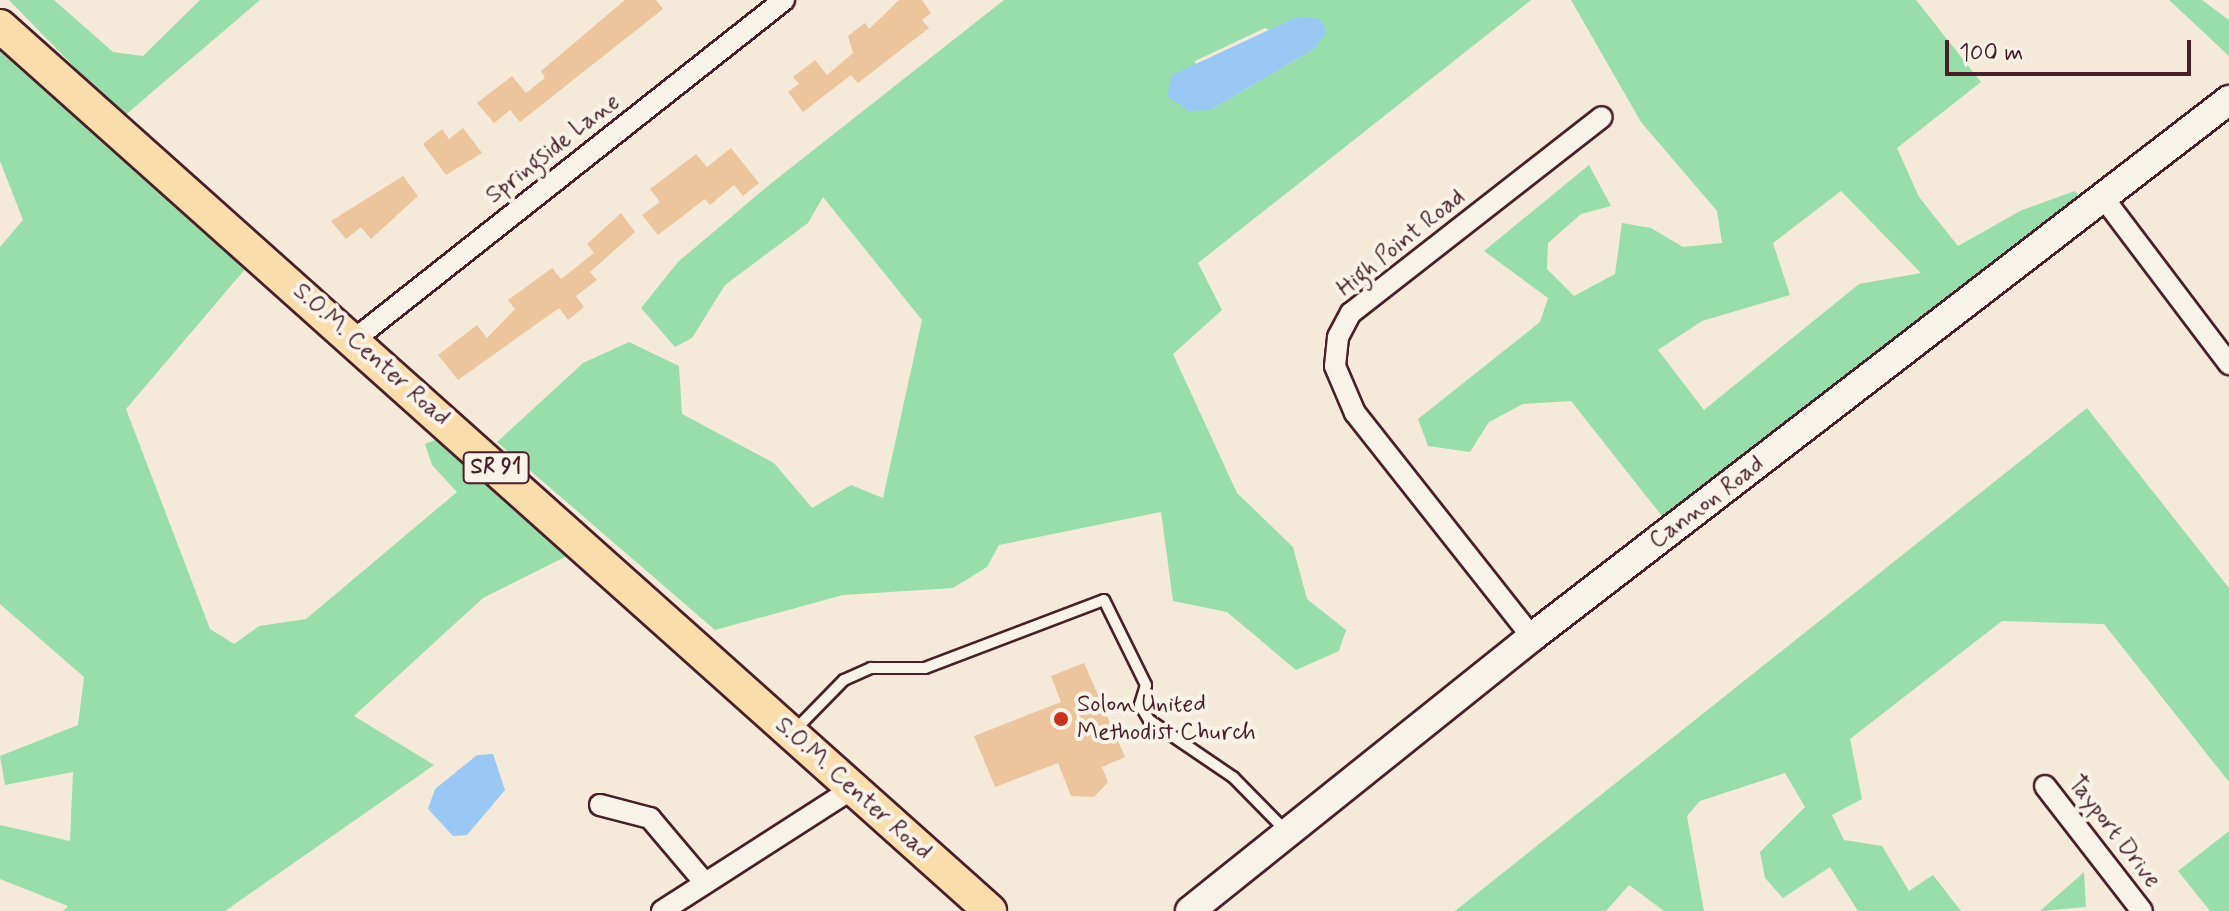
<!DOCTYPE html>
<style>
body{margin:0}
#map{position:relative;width:2229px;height:911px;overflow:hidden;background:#f5ead9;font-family:Mynerve,sans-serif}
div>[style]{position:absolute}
.green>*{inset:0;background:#97deab}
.water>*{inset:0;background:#9ac8f5}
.building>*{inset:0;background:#ecc59c}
.roads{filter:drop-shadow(2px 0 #4a1f2b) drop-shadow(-2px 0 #4a1f2b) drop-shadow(0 2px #4a1f2b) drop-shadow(0 -2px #4a1f2b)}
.service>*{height:10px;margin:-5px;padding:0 5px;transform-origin:5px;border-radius:5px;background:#f7f3e8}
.minor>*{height:20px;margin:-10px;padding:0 10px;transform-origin:10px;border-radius:10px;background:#f7f3e8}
.secondary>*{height:28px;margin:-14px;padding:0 14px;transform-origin:14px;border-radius:14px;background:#f7f3e8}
.primary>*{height:32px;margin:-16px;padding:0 16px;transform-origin:16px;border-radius:16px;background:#f9ddab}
.dots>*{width:22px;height:22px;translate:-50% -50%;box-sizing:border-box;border:4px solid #f7f3e8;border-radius:50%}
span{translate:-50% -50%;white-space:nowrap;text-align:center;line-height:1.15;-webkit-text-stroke:8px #f7f3e8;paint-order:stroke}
.shield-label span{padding:2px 6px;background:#f7f3e8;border:2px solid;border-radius:6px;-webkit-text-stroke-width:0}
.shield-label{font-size:22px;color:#4a1f2b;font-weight:700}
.street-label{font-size:24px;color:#4a1f2b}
.poi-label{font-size:24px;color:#4a1f2b}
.left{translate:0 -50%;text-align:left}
.scale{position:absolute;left:1945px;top:40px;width:246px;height:36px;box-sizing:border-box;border:4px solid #4a1f2b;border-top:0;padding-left:10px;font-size:24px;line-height:28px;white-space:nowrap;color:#4a1f2b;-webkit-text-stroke:6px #f7f3e8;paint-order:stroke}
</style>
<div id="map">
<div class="green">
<i style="clip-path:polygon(9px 0,54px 0,113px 52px,143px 56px,200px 0,260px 0,123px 117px)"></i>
<i style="clip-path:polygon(evenodd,1004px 0,1531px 0,1198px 263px,1222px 310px,1173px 354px,1237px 493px,1293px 547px,1307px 599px,1346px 630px,1339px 651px,1296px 670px,1227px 612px,1173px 601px,1161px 512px,999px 545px,987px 567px,953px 588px,843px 595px,715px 630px,497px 442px,583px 363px,629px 342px,679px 366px,682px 414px,774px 463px,812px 508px,851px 485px,883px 498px,922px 320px,823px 197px,808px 223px,725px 285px,692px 338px,675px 347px,641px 308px,678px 262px,769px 185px,1004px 0,1265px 28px,1314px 49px,1211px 110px,1195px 61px,1265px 28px)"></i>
<i style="clip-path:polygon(evenodd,1571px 0,1916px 0,1981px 82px,1897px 148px,1919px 197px,1958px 246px,2022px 210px,2075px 191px,2084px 200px,1673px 530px,1571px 401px,1523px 404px,1489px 422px,1470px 452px,1428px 446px,1418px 419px,1540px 322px,1548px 298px,1484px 251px,1589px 165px,1611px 206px,1581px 214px,1548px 243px,1547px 269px,1574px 296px,1615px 274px,1622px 223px,1651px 228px,1683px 247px,1722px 243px,1717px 211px,1641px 122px,1571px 0,1841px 191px,1921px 273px,1859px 284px,1704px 410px,1658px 350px,1702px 321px,1790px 295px,1773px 243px,1841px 191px)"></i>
<i style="clip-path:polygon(2169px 0,2202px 0,2229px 20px,2229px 56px)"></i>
<i style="clip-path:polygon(0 26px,258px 254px,126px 409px,210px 629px,234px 644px,259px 626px,306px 619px,457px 492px,432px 465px,425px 444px,440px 438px,567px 556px,483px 598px,354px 716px,434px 765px,225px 911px,63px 911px,68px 906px,0 879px,0 825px,70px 841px,73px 772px,5px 785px,0 756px,78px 725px,84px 677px,0 604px,0 247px,23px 220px,0 161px)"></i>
<i style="clip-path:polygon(2087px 408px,2229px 588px,2229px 782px,2104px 624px,2002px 621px,1850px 739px,1862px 799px,1832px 815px,1844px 840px,1882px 846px,1909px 891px,1933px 875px,1961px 911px,1858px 911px,1830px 867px,1783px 898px,1765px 878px,1760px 852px,1805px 807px,1785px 773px,1700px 801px,1687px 816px,1704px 911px,1664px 911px,1629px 885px,1606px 911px,1455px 911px)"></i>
<i style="clip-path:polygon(2229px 831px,2229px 911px,2210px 911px,2178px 871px)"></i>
<i style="clip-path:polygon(2084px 872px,2086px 907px,2040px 911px)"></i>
</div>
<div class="water">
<i style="clip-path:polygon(1297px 17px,1321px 19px,1326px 33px,1314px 49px,1211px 110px,1189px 111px,1167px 96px,1172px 75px)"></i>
<i style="clip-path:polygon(493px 754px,505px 790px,467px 835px,453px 836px,428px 809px,435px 789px,477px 755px)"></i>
</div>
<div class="building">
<i style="clip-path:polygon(625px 0,656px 0,663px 9px,520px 122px,510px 110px,494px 123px,477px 103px,512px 76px,526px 93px,545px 78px,541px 71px)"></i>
<i style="clip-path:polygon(899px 0,922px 0,931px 13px,922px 20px,929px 28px,858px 83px,851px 75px,803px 112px,788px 92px,799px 84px,793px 77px,815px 60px,827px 75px,853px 53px,848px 36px,865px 23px,869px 29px)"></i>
<i style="clip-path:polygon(463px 128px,482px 153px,446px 175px,423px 144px,442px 129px,449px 139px)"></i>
<i style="clip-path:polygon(731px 148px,759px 183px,743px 196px,734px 185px,710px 205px,705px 199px,658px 235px,642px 215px,660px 202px,650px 189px,696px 154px,707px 167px)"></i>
<i style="clip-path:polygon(403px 176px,418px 196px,371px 239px,361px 227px,346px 239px,331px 221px)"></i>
<i style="clip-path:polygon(621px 213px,635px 232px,590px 272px,597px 280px,576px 296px,584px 307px,568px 320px,559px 308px,458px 380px,438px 355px,477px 325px,487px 338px,515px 309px,508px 300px,552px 268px,561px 279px,594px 253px,587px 244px)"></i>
<i style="clip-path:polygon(1084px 663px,1125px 757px,1102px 767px,1108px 782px,1094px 797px,1071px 796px,1058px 763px,995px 787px,974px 736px,1061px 702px,1051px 676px)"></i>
</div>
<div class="roads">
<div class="service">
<i style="left:793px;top:732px;width:73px;rotate:-45.6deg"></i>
<i style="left:844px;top:680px;width:30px;rotate:-24deg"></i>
<i style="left:871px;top:668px;width:54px"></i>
<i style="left:925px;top:668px;width:191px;rotate:-20.8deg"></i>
<i style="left:1104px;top:600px;width:95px;rotate:63.7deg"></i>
<i style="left:1146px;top:685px;width:21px;rotate:107deg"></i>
<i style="left:1140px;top:705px;width:17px;rotate:59deg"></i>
<i style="left:1149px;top:720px;width:102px;rotate:34.2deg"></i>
<i style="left:1233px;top:777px;width:76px;rotate:45.5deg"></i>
</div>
<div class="minor">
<i style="left:2105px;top:200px;width:206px;rotate:52.9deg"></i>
<i style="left:355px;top:339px;width:547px;rotate:-38.32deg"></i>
<i style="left:1532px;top:637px;width:285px;rotate:-128.3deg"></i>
<i style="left:1355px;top:413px;width:51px;rotate:-113.1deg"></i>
<i style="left:1335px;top:366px;width:29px;rotate:-84deg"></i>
<i style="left:1338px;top:337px;width:27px;rotate:-62deg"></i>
<i style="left:1351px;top:313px;width:318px;rotate:-38deg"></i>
<i style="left:2045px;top:786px;width:158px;rotate:52.2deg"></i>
<i style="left:600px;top:805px;width:52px;rotate:14.6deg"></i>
<i style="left:650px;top:818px;width:84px;rotate:49.8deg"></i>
<i style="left:662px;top:911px;width:226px;rotate:-32.7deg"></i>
</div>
<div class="secondary">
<i style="left:1190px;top:911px;width:438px;rotate:-38.7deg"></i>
<i style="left:1532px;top:637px;width:880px;rotate:-37.61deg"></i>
</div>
<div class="primary">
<i style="left:0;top:26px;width:1328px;rotate:41.79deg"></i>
</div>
</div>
<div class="dots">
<i style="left:1061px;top:719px;background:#c8321e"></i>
</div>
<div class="shield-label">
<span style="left:496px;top:468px">SR 91</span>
</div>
<div class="street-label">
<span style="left:553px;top:149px;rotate:-38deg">Springside Lane</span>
<span style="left:1401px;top:243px;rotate:-39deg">High Point Road</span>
<span style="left:371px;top:355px;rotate:42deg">S.O.M. Center Road</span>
<span style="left:1707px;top:503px;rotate:-37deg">Cannon Road</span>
<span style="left:853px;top:789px;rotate:42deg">S.O.M. Center Road</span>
<span style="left:2114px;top:832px;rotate:52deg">Tayport Drive</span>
</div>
<div class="poi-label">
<span class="left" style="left:1077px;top:719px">Solon United<br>Methodist Church</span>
</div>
<div class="scale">100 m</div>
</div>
